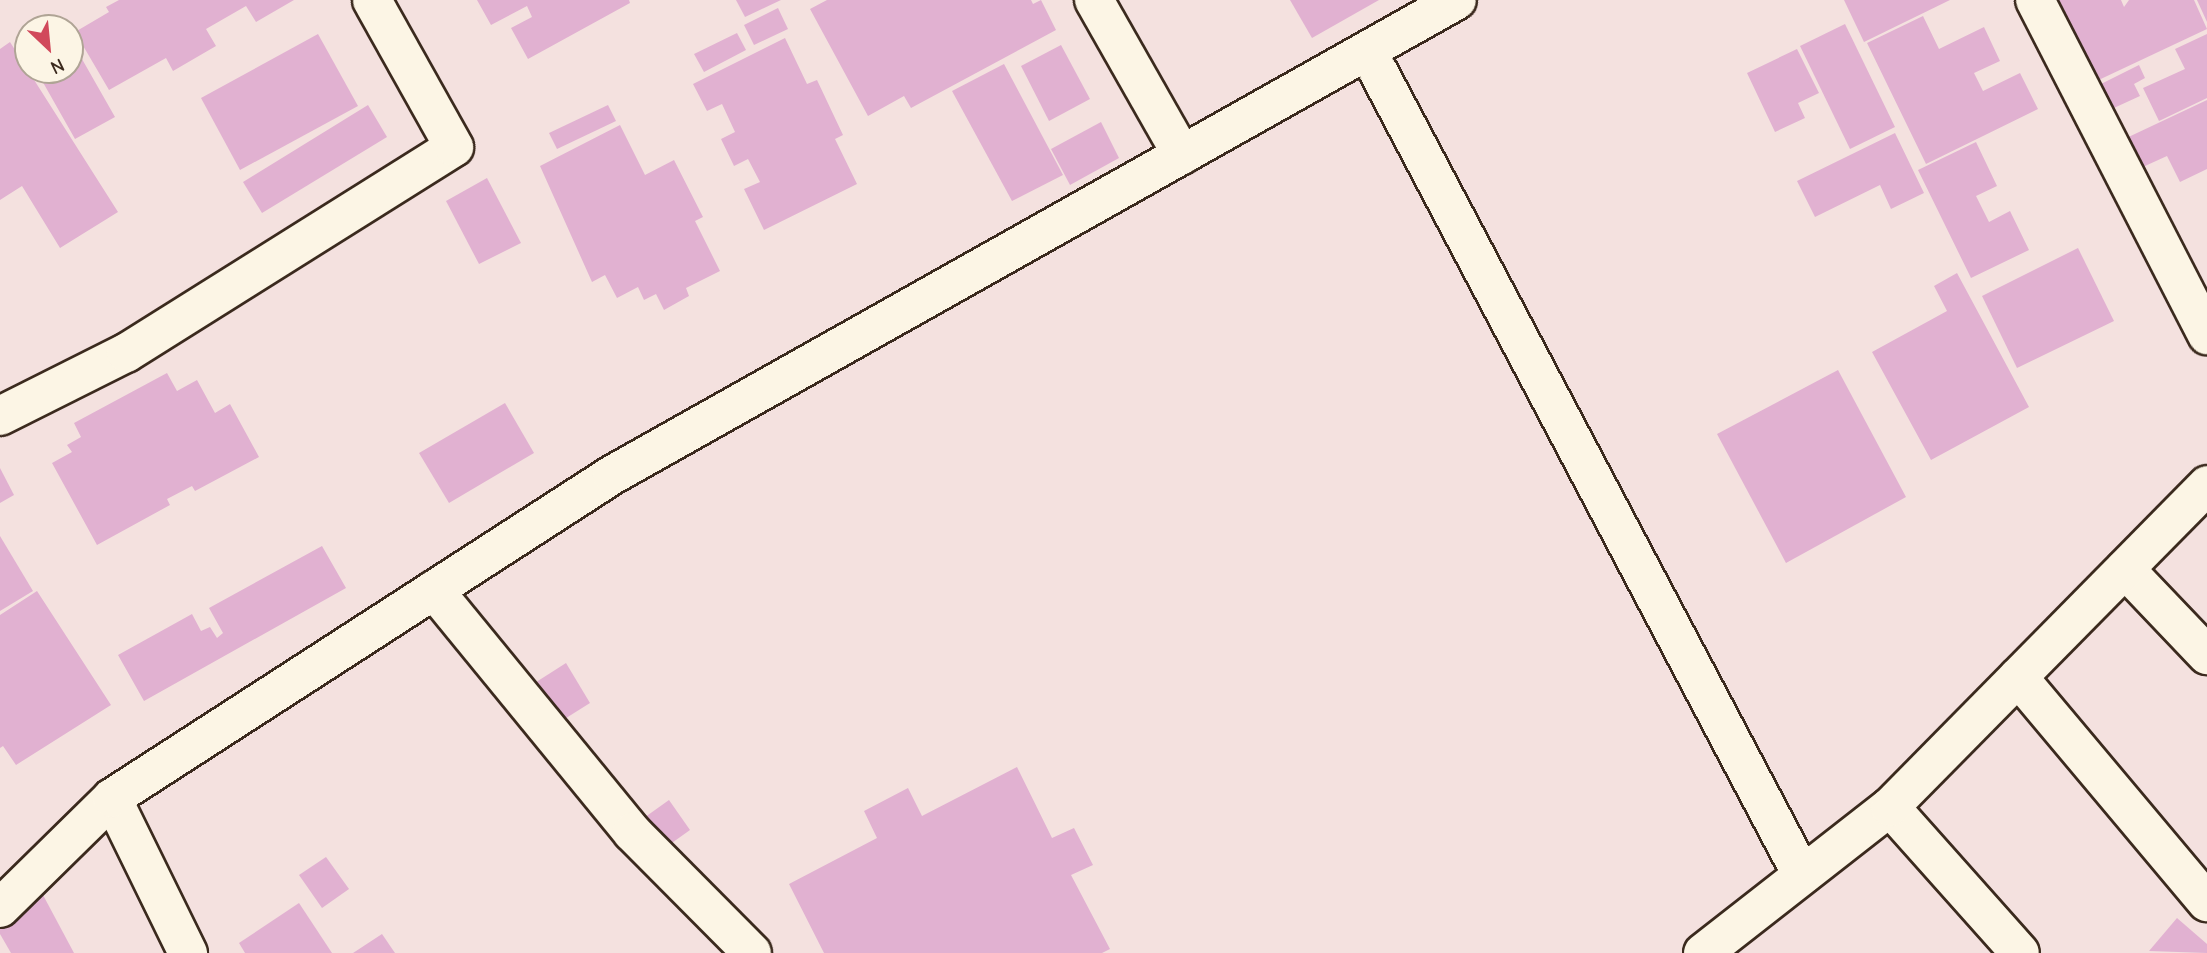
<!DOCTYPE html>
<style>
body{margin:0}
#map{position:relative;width:2207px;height:953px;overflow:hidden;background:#f4e1df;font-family:"Comic Neue",sans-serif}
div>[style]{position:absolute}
.building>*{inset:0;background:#e1b1d1}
.roads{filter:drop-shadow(2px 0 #3b2a1e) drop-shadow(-2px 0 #3b2a1e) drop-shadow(0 2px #3b2a1e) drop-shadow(0 -2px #3b2a1e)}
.street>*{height:38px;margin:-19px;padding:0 19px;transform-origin:19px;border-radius:19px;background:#fcf5e5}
span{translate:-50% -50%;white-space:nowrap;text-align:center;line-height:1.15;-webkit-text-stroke:5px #fcf5e5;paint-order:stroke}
.north{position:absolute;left:14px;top:14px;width:70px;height:70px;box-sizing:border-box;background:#fcf5e5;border:2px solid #afa495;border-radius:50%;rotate:154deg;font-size:19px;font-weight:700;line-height:28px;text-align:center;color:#3b2a1e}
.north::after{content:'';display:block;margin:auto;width:24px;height:32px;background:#d1495b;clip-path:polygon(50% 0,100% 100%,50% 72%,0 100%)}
</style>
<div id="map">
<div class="building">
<i style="clip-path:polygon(119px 0,294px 0,256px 22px,246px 6px,206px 29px,216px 46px,173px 71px,166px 58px,109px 90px,75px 32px,109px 12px,106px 7px)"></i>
<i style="clip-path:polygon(477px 0,629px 0,630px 3px,528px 59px,511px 28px,532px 17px,527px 6px,491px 25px)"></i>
<i style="clip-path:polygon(736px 0,781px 0,745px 17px)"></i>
<i style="clip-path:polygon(827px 0,1031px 0,1033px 4px,1041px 0,1056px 30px,911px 108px,904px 96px,868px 116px,810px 9px)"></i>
<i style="clip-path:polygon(1290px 0,1379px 0,1312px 38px)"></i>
<i style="clip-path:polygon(1844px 0,1950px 0,1864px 42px)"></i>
<i style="clip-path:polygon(2048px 0,2121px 0,2124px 7px,2129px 0,2194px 0,2207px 29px,2088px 85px)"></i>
<i style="clip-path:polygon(2197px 0,2207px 0,2207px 22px)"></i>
<i style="clip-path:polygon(778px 8px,788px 29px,754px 45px,744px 25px)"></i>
<i style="clip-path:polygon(1923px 16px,1939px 49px,1984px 27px,2000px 61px,1974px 73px,1983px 91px,2020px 73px,2038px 109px,1926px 164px,1867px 43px)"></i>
<i style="clip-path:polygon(55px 19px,61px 28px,39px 28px)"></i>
<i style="clip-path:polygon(1845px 24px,1895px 127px,1850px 149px,1800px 46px)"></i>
<i style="clip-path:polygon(737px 33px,746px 50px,704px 72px,694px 54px)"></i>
<i style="clip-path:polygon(28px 34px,28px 55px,19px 39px)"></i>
<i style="clip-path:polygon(318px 34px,358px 106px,240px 170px,201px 98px)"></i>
<i style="clip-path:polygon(2207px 34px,2207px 98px,2159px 121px,2143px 88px,2185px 69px,2175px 49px)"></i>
<i style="clip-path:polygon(70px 38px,115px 117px,75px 139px,36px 70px,70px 70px)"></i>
<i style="clip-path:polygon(785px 38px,807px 84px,817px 80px,843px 135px,835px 139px,857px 184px,764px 230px,744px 189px,760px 182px,748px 159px,734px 166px,721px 139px,735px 132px,722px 104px,707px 111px,693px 84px)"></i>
<i style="clip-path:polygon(10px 42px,118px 212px,60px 248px,22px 186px,0 200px,0 49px)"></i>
<i style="clip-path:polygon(1061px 45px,1090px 99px,1049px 121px,1021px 66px)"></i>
<i style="clip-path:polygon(1797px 49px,1819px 93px,1798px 103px,1805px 118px,1775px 132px,1747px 73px)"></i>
<i style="clip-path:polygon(1004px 64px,1063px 175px,1012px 201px,952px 91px)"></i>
<i style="clip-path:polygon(2139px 65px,2145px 78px,2134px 84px,2140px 96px,2103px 113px,2091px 89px)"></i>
<i style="clip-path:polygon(2207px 100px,2207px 169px,2180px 182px,2167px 156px,2134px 171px,2120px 141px)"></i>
<i style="clip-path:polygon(368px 105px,387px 137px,262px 213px,243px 182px)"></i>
<i style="clip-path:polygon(608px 105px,616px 121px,557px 149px,549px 133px)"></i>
<i style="clip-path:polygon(1101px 122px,1119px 158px,1070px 185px,1051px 149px)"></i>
<i style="clip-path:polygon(620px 125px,645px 175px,674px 160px,703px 217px,695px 221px,720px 271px,686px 288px,689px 296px,664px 310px,656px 294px,644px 300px,638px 287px,617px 298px,605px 275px,592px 282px,540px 166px)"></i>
<i style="clip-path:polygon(1895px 133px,1924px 193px,1891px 209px,1880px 185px,1815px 217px,1797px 181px)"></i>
<i style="clip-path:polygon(1976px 142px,1997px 186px,1976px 196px,1989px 222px,2010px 211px,2029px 250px,1971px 278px,1918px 170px)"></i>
<i style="clip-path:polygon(487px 178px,521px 243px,479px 264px,446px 201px)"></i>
<i style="clip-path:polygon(2078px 248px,2114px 321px,2017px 368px,1982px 296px)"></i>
<i style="clip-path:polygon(1957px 273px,2029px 407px,1931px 460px,1872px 352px,1947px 311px,1934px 286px)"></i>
<i style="clip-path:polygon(1838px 370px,1906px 497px,1786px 563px,1717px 434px)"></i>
<i style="clip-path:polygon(167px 373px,177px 391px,197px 380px,215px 413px,230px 404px,259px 457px,195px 491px,192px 486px,167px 499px,170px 505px,97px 545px,52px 463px,72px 452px,67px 445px,81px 437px,74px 423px)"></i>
<i style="clip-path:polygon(505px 403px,534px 453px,449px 503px,419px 453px)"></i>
<i style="clip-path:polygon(0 468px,14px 495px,0 503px)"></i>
<i style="clip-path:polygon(0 536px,33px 591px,0 611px)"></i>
<i style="clip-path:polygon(322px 546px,346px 588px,144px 701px,118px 655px,192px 614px,201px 631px,210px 627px,217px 638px,223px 633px,209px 608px)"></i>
<i style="clip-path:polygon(37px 591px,111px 705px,16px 765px,3px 746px,0 748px,0 615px)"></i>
<i style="clip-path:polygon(566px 663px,590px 703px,555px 725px,530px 686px)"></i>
<i style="clip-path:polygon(1017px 767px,1052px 838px,1074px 828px,1093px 865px,1071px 875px,1110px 949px,1102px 953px,824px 953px,789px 884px,877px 838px,864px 811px,908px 788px,922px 816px)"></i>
<i style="clip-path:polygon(669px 800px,690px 830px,662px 850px,641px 820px)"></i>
<i style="clip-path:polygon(326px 857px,349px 889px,322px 908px,299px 875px)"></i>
<i style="clip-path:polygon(43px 895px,74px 953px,11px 953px,0 934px,0 919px)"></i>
<i style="clip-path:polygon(299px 903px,332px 953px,245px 953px,239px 943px)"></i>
<i style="clip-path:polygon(2177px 918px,2207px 944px,2207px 953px,2149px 951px)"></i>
<i style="clip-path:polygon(382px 934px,395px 953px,353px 953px)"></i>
</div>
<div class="roads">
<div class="street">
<i style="left:1094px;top:0;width:178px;rotate:60.4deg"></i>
<i style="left:2035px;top:0;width:377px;rotate:62.8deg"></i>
<i style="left:1378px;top:71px;width:909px;rotate:62.19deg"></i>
<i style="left:0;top:416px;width:141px;rotate:-26.6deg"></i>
<i style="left:126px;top:353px;width:387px;rotate:-32.1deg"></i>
<i style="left:454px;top:147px;width:168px;rotate:-119.2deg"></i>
<i style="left:2125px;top:569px;width:119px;rotate:46.4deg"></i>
<i style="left:434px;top:590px;width:313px;rotate:50.7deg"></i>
<i style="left:632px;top:832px;width:170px;rotate:45.2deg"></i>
<i style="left:2018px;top:677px;width:294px;rotate:50deg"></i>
<i style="left:112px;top:798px;width:173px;rotate:63.9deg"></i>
<i style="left:1890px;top:807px;width:195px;rotate:48.3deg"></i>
<i style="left:0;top:908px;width:157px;rotate:-44.5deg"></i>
<i style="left:112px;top:798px;width:595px;rotate:-32.86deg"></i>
<i style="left:612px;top:475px;width:969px;rotate:-29.34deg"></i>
<i style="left:1703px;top:953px;width:237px;rotate:-38deg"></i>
<i style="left:1890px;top:807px;width:452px;rotate:-45.4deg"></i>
</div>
</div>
<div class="north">N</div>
</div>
